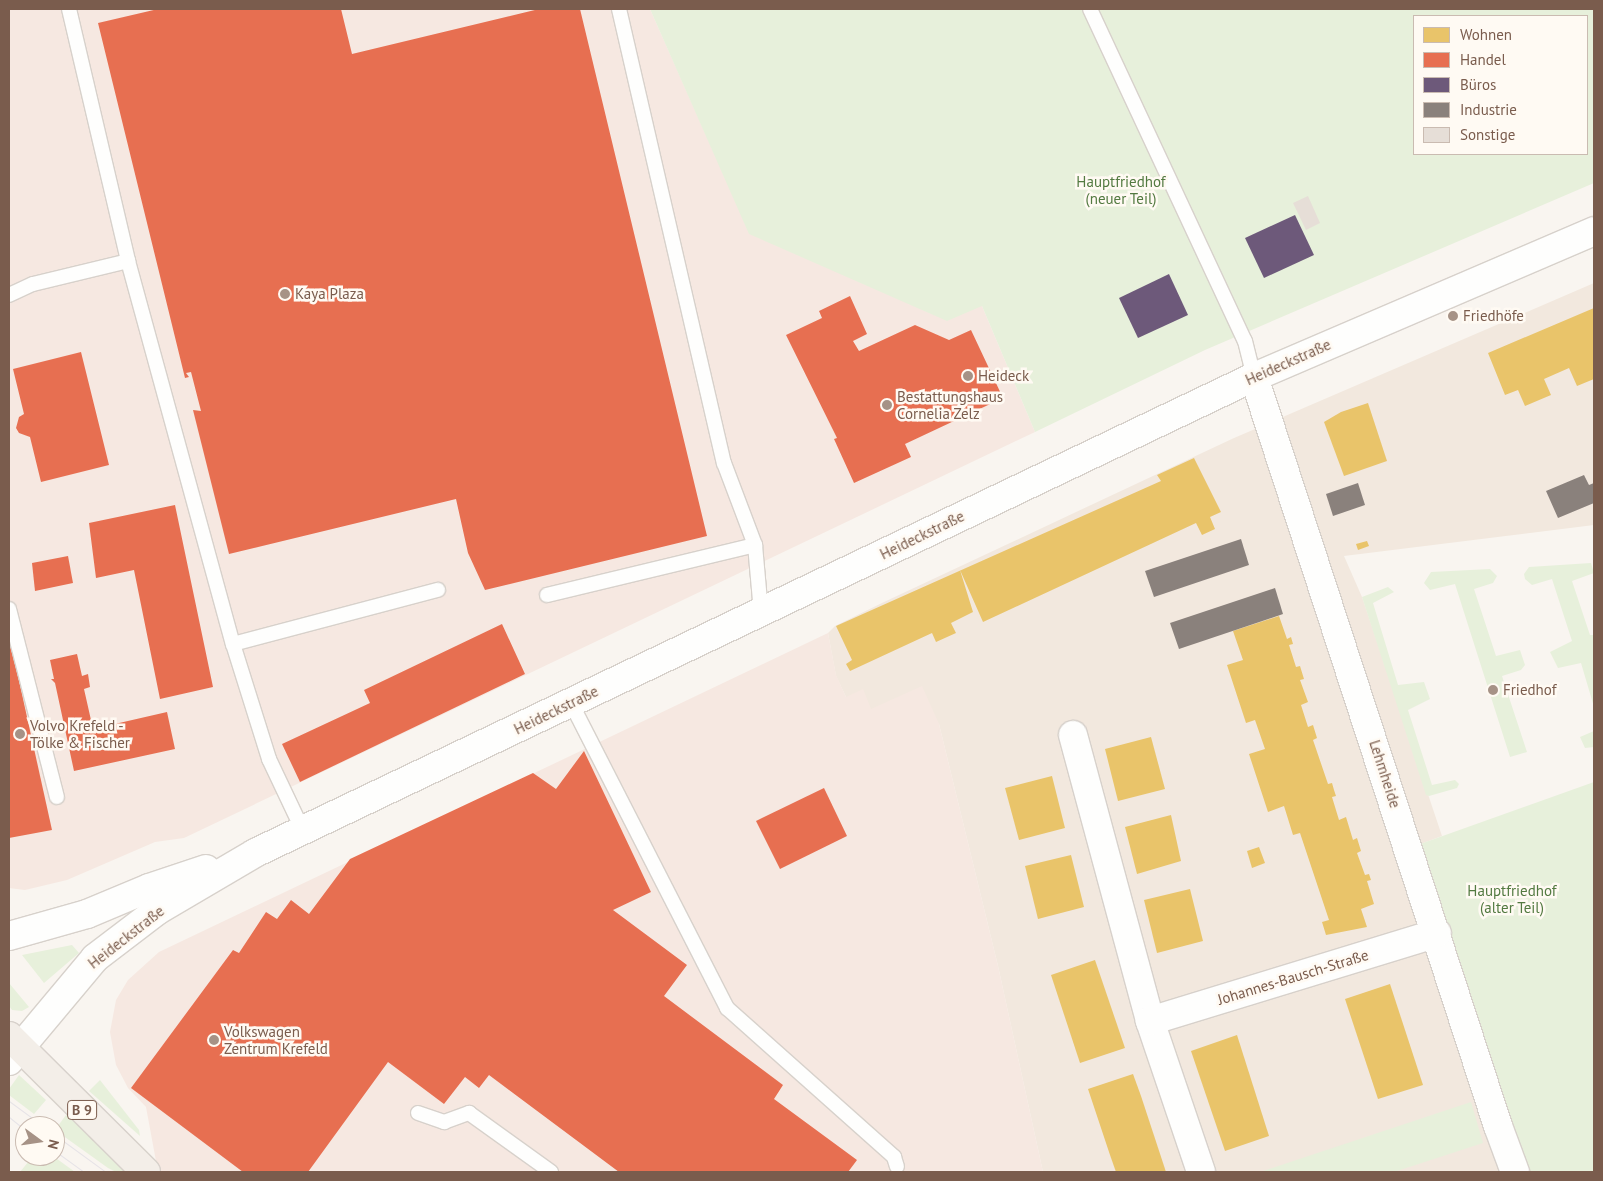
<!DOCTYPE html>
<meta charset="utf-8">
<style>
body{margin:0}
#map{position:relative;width:1603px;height:1181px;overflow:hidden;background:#f9f5f0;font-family:"PT Sans",sans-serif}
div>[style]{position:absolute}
.residential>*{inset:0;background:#f2e8de}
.commercial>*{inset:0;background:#f6e8e1}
.green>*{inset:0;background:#e7f0db}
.homes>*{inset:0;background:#e9c46a}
.shops>*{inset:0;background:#e76f51}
.offices>*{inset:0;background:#6d597a}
.industry>*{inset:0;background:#8a817c}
.building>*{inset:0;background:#e6ded7}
.roads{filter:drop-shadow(1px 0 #d7d1cb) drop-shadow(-1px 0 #d7d1cb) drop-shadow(0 1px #d7d1cb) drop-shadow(0 -1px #d7d1cb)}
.lane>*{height:14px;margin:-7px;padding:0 7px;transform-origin:7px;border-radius:7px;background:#fefefd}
.street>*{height:28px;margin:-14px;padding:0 14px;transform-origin:14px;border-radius:14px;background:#fefefd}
.secondary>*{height:28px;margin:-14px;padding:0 14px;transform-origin:14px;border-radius:14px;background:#fefefd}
.primary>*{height:28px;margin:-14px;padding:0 14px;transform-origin:14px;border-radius:14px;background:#f3eee8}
.tram>*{height:1px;margin:-0.5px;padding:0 0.5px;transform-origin:0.5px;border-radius:0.5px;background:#e6e3e7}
.dots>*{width:14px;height:14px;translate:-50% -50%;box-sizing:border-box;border:2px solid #fffaf3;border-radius:50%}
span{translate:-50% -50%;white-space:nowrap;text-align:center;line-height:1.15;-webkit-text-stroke:5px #fffaf3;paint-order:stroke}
.shield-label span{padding:1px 4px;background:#fffaf3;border:1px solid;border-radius:4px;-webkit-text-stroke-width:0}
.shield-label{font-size:14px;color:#7a5c4d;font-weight:700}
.park-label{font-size:15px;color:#537a41}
.poi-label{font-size:15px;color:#7a5c4d}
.left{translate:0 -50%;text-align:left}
.street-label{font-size:15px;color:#7a5c4d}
.frame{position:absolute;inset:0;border:10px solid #7a5c4d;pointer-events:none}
.legend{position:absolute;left:1413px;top:15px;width:175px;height:140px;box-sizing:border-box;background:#fffaf3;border:1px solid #cabbb1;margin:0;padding:6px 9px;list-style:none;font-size:15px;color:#7a5c4d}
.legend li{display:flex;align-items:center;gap:10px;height:25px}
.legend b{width:25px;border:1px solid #cabbb1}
.north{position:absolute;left:15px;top:1116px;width:50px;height:50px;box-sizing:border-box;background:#fffaf3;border:1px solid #cabbb1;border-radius:50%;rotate:104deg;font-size:14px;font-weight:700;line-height:20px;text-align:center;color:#7a5c4d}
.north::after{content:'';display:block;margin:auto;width:18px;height:22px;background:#a69286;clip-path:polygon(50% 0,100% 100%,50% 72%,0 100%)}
</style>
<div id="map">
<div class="residential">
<i style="clip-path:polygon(1594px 283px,1594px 525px,1344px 556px,1362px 597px,1442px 836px,1410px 848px,1515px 1172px,1043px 1172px,998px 966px,939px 724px,870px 709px,846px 697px,836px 676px,828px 633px,835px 626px,884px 602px,1234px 438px)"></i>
</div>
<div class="commercial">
<i style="clip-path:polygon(9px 9px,650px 9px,750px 234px,982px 306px,1035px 432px,184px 838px,155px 842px,67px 880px,25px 890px,9px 888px)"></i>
<i style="clip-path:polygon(828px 633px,836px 675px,846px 697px,863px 689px,871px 709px,922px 686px,939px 724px,998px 966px,1043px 1172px,158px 1172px,146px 1107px,128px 1088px,116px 1065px,110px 1032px,116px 1000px,128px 980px,159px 952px)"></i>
</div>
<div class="green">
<i style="clip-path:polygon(evenodd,650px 9px,1594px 9px,1594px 183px,1205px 350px,1035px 432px,982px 306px,947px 321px,749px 234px,650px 9px,1414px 16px,1587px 16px,1587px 154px,1414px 154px,1414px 16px)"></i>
<i style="clip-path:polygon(1591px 563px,1594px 573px,1572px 581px,1590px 635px,1594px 635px,1594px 707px,1581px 663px,1558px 668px,1550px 652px,1572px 641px,1552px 579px,1532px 585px,1525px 579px,1524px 574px,1529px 567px)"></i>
<i style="clip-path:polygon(1490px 569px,1497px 576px,1493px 583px,1474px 589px,1496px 656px,1520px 650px,1525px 665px,1521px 670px,1502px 676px,1527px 752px,1510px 757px,1455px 584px,1430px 590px,1424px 583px,1431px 572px)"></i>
<i style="clip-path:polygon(1388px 587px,1394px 592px,1373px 603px,1398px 685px,1424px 682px,1430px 699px,1408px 710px,1432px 785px,1455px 780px,1459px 784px,1457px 788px,1429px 796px,1426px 795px,1362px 597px)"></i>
<i style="clip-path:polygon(1594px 731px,1594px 747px,1585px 748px,1580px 737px)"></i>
<i style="clip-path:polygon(1594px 782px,1594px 1172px,1515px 1172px,1409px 848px)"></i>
<i style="clip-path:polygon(72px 945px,79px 953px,44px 983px,22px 955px)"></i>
<i style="clip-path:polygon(9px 983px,29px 1007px,22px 1011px,12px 1010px,9px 1006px)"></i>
<i style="clip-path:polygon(19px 1075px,46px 1100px,34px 1114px,9px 1095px,9px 1089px)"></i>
<i style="clip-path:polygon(100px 1080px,139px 1130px,140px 1136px,89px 1091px)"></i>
<i style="clip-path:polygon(1471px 1102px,1483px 1143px,1394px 1172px,1260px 1172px)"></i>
<i style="clip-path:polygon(66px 1115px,129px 1172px,116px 1172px,108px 1168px,55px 1130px)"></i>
<i style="clip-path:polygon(33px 1156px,53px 1156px,75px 1172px,20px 1172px)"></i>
</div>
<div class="homes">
<i style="clip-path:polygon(1594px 308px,1594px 379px,1577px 386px,1569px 368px,1544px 379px,1551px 395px,1525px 406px,1518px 390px,1505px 395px,1488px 353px)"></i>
<i style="clip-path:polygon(1368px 403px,1387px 461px,1344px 476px,1324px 422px,1341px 412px)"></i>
<i style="clip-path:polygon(1194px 458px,1221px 512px,1210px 517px,1215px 529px,1202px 535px,1196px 523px,983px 622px,960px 570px,973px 612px,951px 623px,956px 633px,936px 642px,932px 633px,850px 671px,846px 664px,852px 660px,836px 626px,1161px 481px,1157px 475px)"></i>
<i style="clip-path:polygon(1367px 541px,1369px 546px,1358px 550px,1356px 544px)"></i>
<i style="clip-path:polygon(1279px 616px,1287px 639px,1291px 637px,1293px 644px,1289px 645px,1296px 667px,1300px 666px,1304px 679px,1300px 680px,1308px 702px,1301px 705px,1308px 727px,1313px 725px,1317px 738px,1313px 740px,1328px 784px,1332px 783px,1334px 790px,1336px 796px,1332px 797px,1339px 820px,1346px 817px,1353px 840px,1357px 838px,1361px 851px,1357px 853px,1365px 875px,1369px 874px,1371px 880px,1367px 881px,1374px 904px,1361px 909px,1367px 927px,1326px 935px,1322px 922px,1329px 920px,1300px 833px,1293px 835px,1284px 806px,1268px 812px,1249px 754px,1265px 749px,1255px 720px,1246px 723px,1227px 665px,1243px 660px,1233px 631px)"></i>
<i style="clip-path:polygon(1151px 737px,1165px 789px,1118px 801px,1105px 749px)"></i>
<i style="clip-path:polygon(1052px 776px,1065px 828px,1019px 840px,1005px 788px)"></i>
<i style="clip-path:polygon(1171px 815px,1181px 861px,1137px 874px,1125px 827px)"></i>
<i style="clip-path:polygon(1259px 847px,1265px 863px,1252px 868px,1247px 851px)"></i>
<i style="clip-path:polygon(1071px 855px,1084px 907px,1038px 919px,1025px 866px)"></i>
<i style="clip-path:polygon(1190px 889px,1203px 941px,1157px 953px,1144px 900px)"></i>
<i style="clip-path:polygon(1095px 960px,1125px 1048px,1080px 1063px,1051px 975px)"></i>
<i style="clip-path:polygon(1390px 984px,1423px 1085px,1378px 1099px,1345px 999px)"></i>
<i style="clip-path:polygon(1237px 1035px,1269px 1136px,1225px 1151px,1191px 1051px)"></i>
<i style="clip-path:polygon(1133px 1074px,1141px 1096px,1166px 1172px,1116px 1172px,1110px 1155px,1088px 1089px)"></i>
</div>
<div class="shops">
<i style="clip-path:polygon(158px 9px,341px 9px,352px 54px,539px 9px,580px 9px,707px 536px,485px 590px,468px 553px,456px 499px,229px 554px,193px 410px,201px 411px,191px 372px,186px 373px,189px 377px,185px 378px,98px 23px)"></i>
<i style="clip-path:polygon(850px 296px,867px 334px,853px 341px,859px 351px,915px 325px,949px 340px,971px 330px,1003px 398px,905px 444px,911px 457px,854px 483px,834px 439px,837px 438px,786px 335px,822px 318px,819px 311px)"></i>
<i style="clip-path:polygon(81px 352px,109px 465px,41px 482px,30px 437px,19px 433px,16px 428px,19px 417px,24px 414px,13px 369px)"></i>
<i style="clip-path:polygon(175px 505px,213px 687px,160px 699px,134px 570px,96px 578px,89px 523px)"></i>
<i style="clip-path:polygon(68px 556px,73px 583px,35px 591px,32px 563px)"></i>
<i style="clip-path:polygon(502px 624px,525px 674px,300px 782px,282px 744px,370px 703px,364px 690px)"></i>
<i style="clip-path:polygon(10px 640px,52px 830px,9px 838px,9px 641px)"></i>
<i style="clip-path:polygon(77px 654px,82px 676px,88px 674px,90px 687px,84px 689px,93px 729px,167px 712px,175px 749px,74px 771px,55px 683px,51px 679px,54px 679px,50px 660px)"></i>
<i style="clip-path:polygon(584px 751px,651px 892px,613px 910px,687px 965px,664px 996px,783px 1085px,774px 1099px,857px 1160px,848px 1172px,619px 1172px,489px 1075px,479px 1088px,465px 1077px,444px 1104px,388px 1062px,308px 1172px,243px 1172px,131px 1088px,233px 950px,239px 953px,266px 912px,277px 919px,291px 900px,309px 914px,350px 859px,533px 773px,556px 789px)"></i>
<i style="clip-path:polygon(824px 788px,847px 836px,780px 869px,756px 821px)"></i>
</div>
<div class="offices">
<i style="clip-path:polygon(1295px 215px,1314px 255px,1264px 278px,1245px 238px)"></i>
<i style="clip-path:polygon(1169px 274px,1188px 315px,1138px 338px,1119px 298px)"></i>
</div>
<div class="industry">
<i style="clip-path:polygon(1584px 475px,1589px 485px,1594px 483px,1594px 503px,1558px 518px,1546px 491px)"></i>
<i style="clip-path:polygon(1358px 483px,1365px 505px,1333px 516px,1326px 494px)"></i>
<i style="clip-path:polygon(1241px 539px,1249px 565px,1154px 597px,1145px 571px)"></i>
<i style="clip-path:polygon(1275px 588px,1283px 614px,1179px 649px,1170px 623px)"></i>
</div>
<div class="building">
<i style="clip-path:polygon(1308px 196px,1320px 223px,1306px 230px,1293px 203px)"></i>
</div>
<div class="roads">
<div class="lane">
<i style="left:69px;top:9px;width:259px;rotate:76.8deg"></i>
<i style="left:619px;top:9px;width:466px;rotate:77deg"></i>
<i style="left:724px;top:463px;width:88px;rotate:69.3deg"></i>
<i style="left:755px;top:545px;width:67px;rotate:84.9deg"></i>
<i style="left:1090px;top:9px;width:366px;rotate:65deg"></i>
<i style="left:1245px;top:341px;width:37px;rotate:76deg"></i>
<i style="left:9px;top:295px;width:26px;rotate:-25deg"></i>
<i style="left:33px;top:284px;width:98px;rotate:-13.6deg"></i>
<i style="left:128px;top:261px;width:397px;rotate:74.7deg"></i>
<i style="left:233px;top:644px;width:212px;rotate:-14.8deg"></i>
<i style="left:547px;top:595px;width:214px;rotate:-13.5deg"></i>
<i style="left:9px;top:609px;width:194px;rotate:75.7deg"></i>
<i style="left:233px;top:644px;width:121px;rotate:72.6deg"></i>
<i style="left:269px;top:759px;width:80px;rotate:64.7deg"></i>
<i style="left:571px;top:703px;width:343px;rotate:62.9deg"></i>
<i style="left:727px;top:1008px;width:224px;rotate:41.7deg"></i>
<i style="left:894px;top:1157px;width:10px;rotate:73deg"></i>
<i style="left:418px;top:1113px;width:28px;rotate:19deg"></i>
<i style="left:444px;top:1122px;width:27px;rotate:-20deg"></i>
<i style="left:469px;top:1113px;width:101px;rotate:35.7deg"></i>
</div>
<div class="street">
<i style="left:1254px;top:377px;width:788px;rotate:71.96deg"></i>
<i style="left:1498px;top:1126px;width:49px;rotate:69.7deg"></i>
<i style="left:1073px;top:735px;width:296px;rotate:74.9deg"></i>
<i style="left:1150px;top:1021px;width:159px;rotate:71.3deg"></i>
<i style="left:1150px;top:1021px;width:300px;rotate:-17deg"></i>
</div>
<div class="secondary">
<i style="left:9px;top:936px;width:81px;rotate:-15.8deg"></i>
<i style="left:87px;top:914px;width:67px;rotate:-22.8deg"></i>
<i style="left:149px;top:888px;width:60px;rotate:-18.4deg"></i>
<i style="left:9px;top:1061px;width:134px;rotate:-50.1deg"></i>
<i style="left:95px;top:958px;width:79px;rotate:-37.3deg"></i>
<i style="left:158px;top:910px;width:113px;rotate:-30.4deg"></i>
<i style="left:255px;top:853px;width:1107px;rotate:-25.48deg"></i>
<i style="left:1254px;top:377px;width:370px;rotate:-23.2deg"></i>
</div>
<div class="primary">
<i style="left:9px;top:1036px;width:193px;rotate:44.8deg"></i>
</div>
</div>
<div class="tram">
<i style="left:9px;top:1101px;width:42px;rotate:36.3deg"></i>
<i style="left:9px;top:1117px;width:21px;rotate:39deg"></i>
<i style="left:55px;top:1135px;width:63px;rotate:36deg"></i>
<i style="left:55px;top:1151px;width:36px;rotate:36deg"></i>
</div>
<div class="dots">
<i style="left:285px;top:294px;background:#a69286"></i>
<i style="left:1453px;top:316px;background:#a69286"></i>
<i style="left:968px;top:376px;background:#a69286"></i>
<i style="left:887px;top:405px;background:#a69286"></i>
<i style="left:1493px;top:690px;background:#a69286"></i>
<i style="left:20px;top:734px;background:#a69286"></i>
<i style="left:214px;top:1040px;background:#a69286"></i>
</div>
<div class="shield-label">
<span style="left:82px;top:1110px">B 9</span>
</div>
<div class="park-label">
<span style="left:1121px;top:190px">Hauptfriedhof<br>(neuer Teil)</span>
<span style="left:1512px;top:899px">Hauptfriedhof<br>(alter Teil)</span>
</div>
<div class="poi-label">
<span class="left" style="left:295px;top:294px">Kaya Plaza</span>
<span class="left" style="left:1463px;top:316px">Friedhöfe</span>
<span class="left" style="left:978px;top:376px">Heideck</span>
<span class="left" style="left:897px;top:405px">Bestattungshaus<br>Cornelia Zelz</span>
<span class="left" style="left:1503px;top:690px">Friedhof</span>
<span class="left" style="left:30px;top:734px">Volvo Krefeld -<br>Tölke &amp; Fischer</span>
<span class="left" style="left:224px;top:1040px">Volkswagen<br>Zentrum Krefeld</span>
</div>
<div class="street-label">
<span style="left:1288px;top:362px;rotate:-24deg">Heideckstraße</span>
<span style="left:922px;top:535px;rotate:-26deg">Heideckstraße</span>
<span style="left:556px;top:710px;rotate:-26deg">Heideckstraße</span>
<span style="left:1385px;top:774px;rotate:72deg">Lehmheide</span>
<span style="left:126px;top:937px;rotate:-38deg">Heideckstraße</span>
<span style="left:1293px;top:977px;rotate:-17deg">Johannes-Bausch-Straße</span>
</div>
<div class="frame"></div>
<ul class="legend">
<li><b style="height:14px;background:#e9c46a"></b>Wohnen</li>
<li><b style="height:14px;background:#e76f51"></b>Handel</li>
<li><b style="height:14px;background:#6d597a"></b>Büros</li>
<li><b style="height:14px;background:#8a817c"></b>Industrie</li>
<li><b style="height:14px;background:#e6ded7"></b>Sonstige</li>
</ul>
<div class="north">N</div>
</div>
